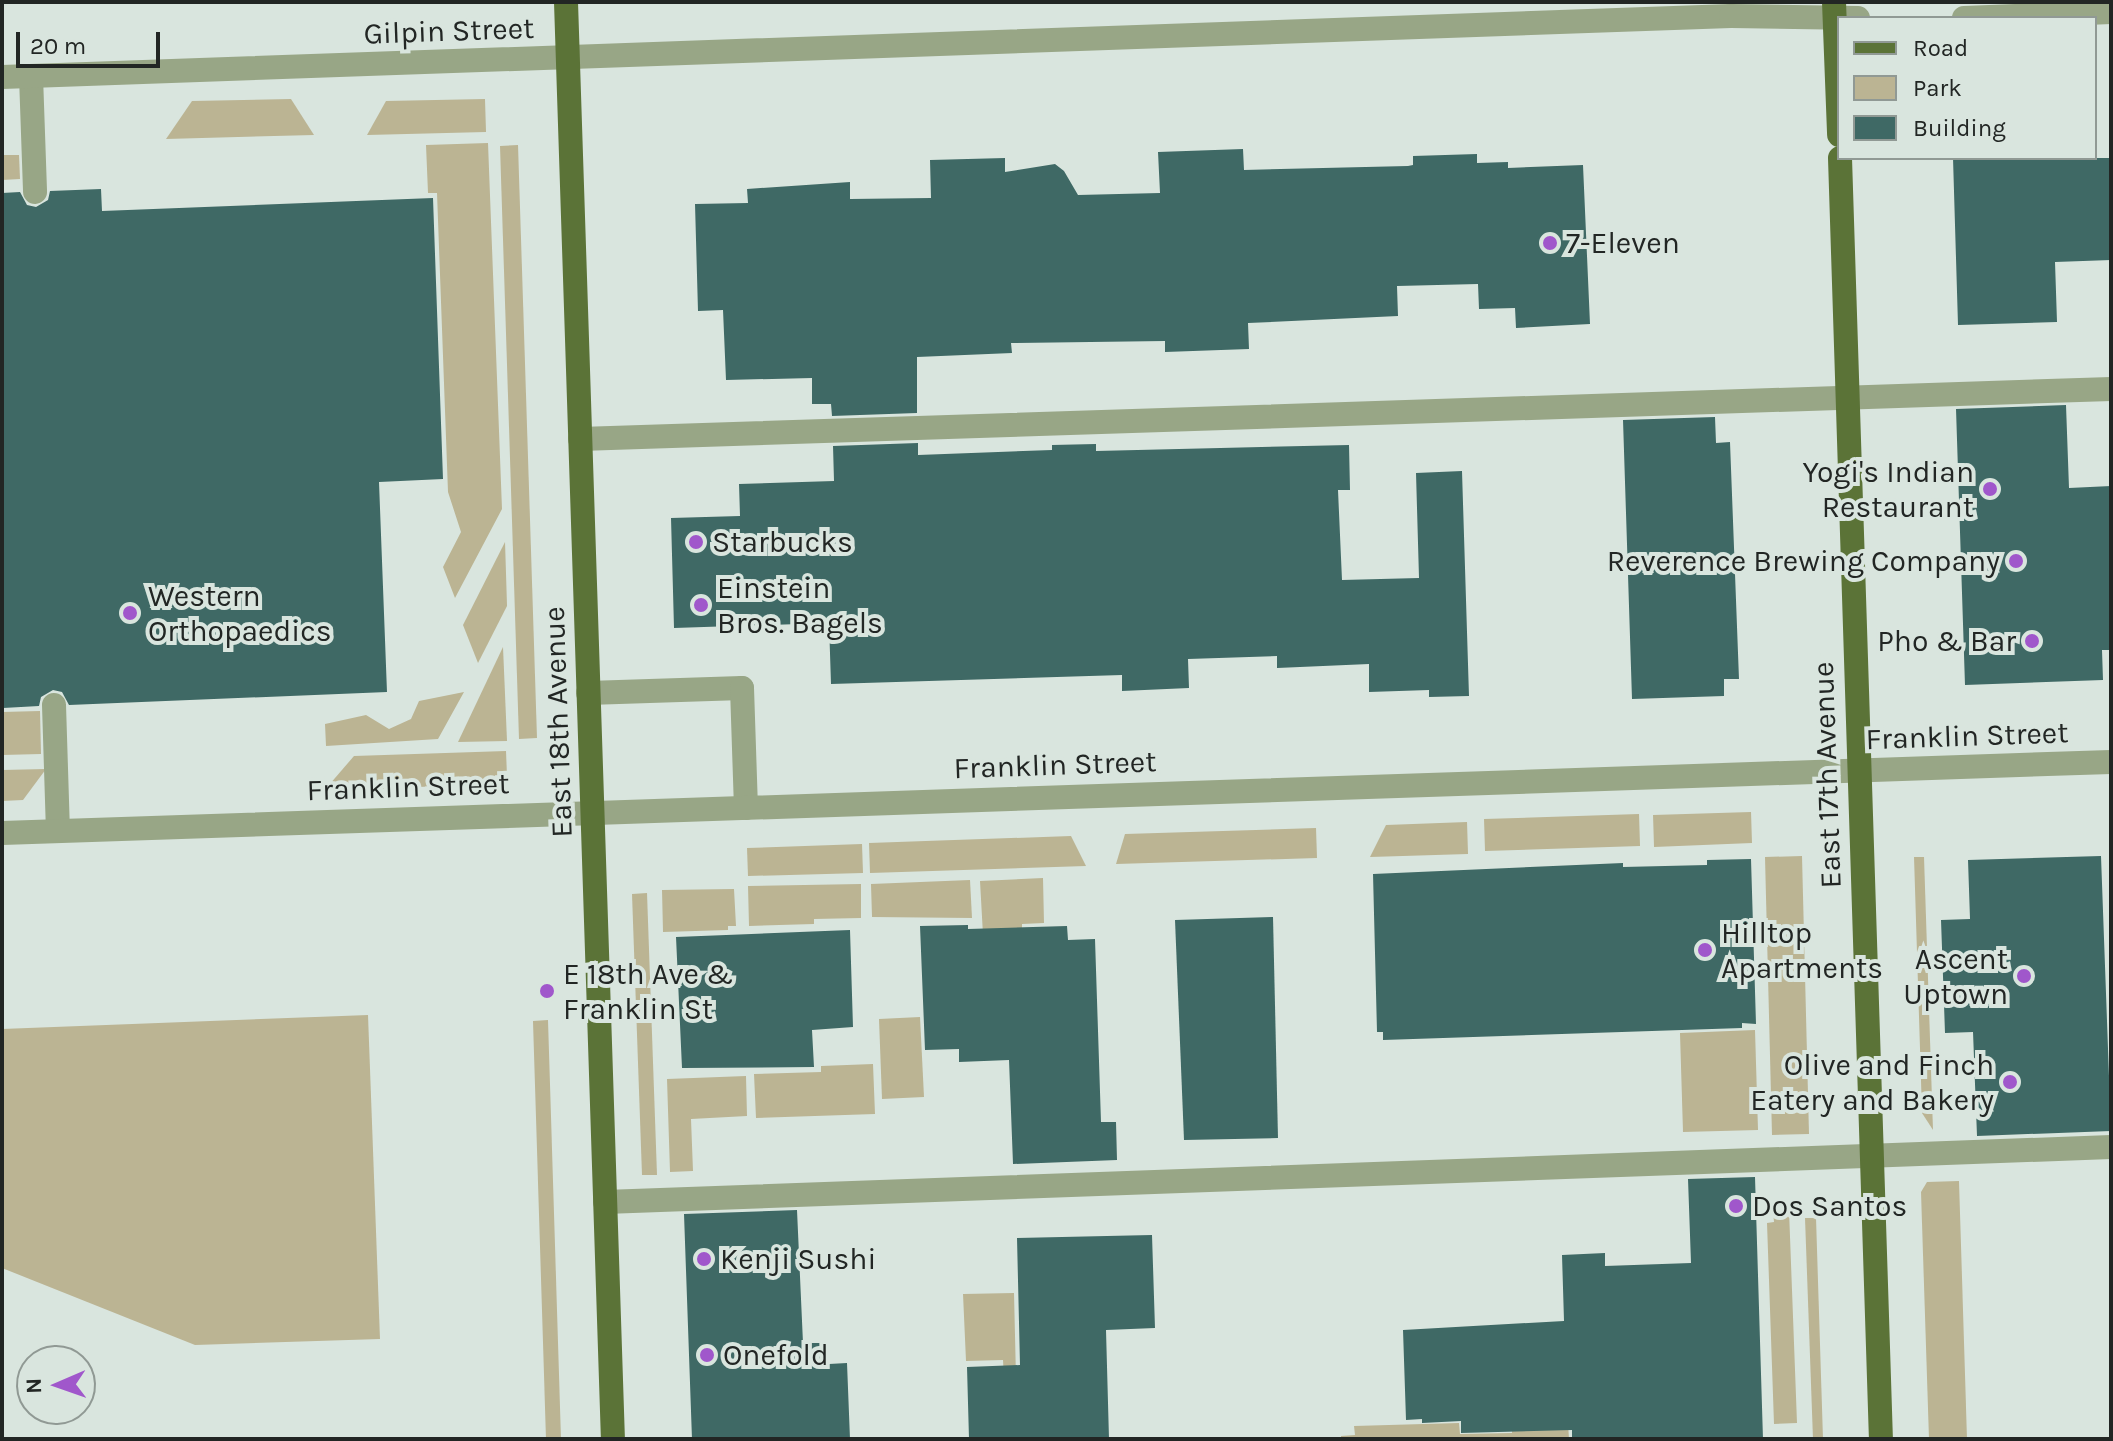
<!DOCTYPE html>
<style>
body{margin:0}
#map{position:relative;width:2113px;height:1441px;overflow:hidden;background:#d9e5de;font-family:Karla,sans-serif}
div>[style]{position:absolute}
.green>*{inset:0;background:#bbb493}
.building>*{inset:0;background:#3f6965}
.minor>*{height:24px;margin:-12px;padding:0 12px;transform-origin:12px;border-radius:12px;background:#98a686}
.major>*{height:24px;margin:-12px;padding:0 12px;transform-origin:12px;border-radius:12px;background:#5b7337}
.dots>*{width:22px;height:22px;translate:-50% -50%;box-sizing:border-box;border:4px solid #d9e5de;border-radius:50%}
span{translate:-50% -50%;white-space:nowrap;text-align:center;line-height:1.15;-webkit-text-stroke:8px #d9e5de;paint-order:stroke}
.street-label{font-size:30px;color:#222624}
.poi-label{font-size:30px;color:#222624}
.left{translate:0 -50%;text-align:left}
.right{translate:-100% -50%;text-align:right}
.frame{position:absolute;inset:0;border:4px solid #222624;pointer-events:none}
.legend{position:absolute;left:1837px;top:16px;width:260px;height:144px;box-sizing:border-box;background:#d9e5de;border:2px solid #909994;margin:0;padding:10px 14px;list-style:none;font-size:24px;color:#222624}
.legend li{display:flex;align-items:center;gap:16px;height:40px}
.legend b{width:40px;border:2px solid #909994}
.north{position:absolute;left:16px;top:1345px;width:80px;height:80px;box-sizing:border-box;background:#d9e5de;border:2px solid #909994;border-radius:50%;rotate:268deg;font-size:22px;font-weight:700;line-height:32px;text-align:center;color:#222624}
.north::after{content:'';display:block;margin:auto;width:28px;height:36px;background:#a057cb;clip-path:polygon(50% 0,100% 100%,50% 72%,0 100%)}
.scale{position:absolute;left:16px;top:32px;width:144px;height:36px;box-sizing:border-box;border:4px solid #222624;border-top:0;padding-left:10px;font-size:24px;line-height:28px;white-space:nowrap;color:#222624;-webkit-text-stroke:6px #d9e5de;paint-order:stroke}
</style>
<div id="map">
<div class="green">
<i style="clip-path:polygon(291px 99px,314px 135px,166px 139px,192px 101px)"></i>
<i style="clip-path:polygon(485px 99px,486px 132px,367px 135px,386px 101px)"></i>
<i style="clip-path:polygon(488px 143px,502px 509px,455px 598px,443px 567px,461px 532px,448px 492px,437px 193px,428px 193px,426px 145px)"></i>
<i style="clip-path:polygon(518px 145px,537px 738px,519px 739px,500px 146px)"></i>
<i style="clip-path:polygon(2px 155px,19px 155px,20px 179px,2px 180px)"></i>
<i style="clip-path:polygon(505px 542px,507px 606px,478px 663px,463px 625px)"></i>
<i style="clip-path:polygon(503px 647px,507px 741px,458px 742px)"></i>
<i style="clip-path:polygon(464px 692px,438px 739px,326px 746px,325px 724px,366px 715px,389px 729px,411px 719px,419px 701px)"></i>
<i style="clip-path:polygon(40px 711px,41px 754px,2px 755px,2px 712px)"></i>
<i style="clip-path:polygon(506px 751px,507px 776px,483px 784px,333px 791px,329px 785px,354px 756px)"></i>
<i style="clip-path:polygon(46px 769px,23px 800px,2px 801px,2px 770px)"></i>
<i style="clip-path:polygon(1751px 812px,1752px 843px,1654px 847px,1653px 815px)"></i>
<i style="clip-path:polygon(1639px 814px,1640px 846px,1485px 851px,1484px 819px)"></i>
<i style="clip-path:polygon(1467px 822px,1468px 854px,1370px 857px,1386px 825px)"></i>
<i style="clip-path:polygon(1316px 828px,1317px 858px,1116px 864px,1125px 834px)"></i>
<i style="clip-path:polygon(1071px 836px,1086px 866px,870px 873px,869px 843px)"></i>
<i style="clip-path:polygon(862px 844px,863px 873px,748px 876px,747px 848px)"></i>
<i style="clip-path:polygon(1802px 856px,1809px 1134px,1772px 1135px,1765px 857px)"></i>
<i style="clip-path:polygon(1914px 857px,1924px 857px,1933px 1130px,1922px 1113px)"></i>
<i style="clip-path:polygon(1043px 878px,1044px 923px,1022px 924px,1022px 934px,983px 935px,980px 881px)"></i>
<i style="clip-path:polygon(970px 880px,972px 918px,872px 917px,871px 884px)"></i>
<i style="clip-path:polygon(861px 884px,861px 918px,814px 919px,814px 924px,749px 926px,748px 886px)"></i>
<i style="clip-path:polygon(734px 889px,736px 926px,728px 926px,728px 930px,663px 932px,662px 890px)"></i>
<i style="clip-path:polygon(647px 893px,657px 1175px,642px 1175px,632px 894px)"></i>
<i style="clip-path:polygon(368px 1015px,380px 1339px,195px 1345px,2px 1268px,2px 1029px)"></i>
<i style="clip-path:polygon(920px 1017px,924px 1097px,882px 1099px,879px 1019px)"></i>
<i style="clip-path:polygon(548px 1020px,561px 1439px,546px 1439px,533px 1021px)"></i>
<i style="clip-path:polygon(1755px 1030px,1758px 1130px,1683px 1132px,1680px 1033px)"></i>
<i style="clip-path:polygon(873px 1064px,875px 1114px,756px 1118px,754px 1074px,821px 1072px,821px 1066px)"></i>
<i style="clip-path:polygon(746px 1076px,747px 1116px,691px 1119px,693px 1171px,670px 1172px,667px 1079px)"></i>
<i style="clip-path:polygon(1959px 1181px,1967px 1439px,1929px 1439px,1921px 1192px,1927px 1182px)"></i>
<i style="clip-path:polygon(1789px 1210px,1797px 1423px,1774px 1424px,1767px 1223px,1774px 1222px,1773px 1211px)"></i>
<i style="clip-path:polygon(1805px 1218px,1816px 1218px,1823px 1439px,1813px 1439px)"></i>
<i style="clip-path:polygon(1014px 1293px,1016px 1378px,1004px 1379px,1003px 1360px,966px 1361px,963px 1294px)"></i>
<i style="clip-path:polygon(1459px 1423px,1460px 1434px,1512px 1433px,1512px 1425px,1568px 1423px,1569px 1439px,1341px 1439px,1341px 1436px,1355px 1435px,1354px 1426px)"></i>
</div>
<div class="building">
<i style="clip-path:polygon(1243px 149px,1244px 170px,1408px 166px,1413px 165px,1413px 156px,1477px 154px,1477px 163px,1508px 162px,1508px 168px,1583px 165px,1590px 324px,1516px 328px,1515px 308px,1479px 309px,1478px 284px,1397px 286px,1398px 316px,1248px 323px,1249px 349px,1165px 352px,1165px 341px,1011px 343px,1012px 353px,917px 357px,917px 413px,832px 416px,831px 404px,812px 404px,812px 378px,726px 380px,723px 310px,698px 311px,695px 204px,748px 203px,747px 189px,850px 182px,850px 199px,931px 198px,930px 160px,1005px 158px,1005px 172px,1055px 164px,1064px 171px,1078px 195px,1160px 193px,1158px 152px)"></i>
<i style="clip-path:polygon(1953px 158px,2111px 158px,2111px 260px,2055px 262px,2057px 322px,1958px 325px)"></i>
<i style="clip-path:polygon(101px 189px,102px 211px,433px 198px,443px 479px,379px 482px,387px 692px,69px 705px,62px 692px,53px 690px,41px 697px,39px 706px,3px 708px,2px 193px,20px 192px,27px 205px,36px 207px,48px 200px,50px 191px)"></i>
<i style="clip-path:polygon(2066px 405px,2069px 488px,2111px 486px,2111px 650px,2102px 650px,2103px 680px,1965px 685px,1956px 409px)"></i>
<i style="clip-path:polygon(1715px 417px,1716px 443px,1730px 442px,1739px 679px,1724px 679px,1724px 696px,1632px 699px,1623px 420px)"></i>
<i style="clip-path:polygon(918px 443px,918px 455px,1052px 450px,1052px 445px,1096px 444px,1096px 451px,1349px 445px,1350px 490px,1338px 490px,1342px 580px,1419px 578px,1416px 473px,1462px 471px,1469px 696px,1429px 697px,1429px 690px,1369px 692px,1369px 664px,1277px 668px,1277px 656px,1188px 659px,1189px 688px,1122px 691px,1122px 675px,831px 684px,829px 623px,674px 628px,671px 518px,740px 516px,739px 484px,834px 481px,833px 446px)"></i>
<i style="clip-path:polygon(2101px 856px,2111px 1131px,1977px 1136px,1973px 1032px,1945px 1033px,1941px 920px,1970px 919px,1968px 860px)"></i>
<i style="clip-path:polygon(1751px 859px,1756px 1024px,1742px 1023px,1742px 1028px,1383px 1040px,1383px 1032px,1377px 1032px,1373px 874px,1623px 863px,1623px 867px,1707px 865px,1707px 860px)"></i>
<i style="clip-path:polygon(1273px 917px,1278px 1138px,1184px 1140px,1175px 920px)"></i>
<i style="clip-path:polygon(968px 925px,968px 929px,1067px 926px,1068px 940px,1095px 939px,1101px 1122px,1116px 1122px,1117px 1160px,1013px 1164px,1009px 1060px,959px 1062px,959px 1049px,925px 1050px,920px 926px)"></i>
<i style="clip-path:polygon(850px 930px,853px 1027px,812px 1030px,814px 1067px,682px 1068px,676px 937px)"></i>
<i style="clip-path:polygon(1755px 1177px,1763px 1439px,1572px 1439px,1572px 1430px,1461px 1433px,1461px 1421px,1422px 1423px,1422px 1419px,1406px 1420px,1403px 1330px,1564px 1321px,1562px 1255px,1605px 1253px,1605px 1266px,1691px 1263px,1688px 1179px)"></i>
<i style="clip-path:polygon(797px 1210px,803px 1343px,828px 1343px,829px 1364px,847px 1363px,850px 1439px,692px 1439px,684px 1214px)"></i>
<i style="clip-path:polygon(1152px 1235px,1155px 1328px,1106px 1330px,1109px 1439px,969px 1439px,967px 1367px,1020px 1365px,1017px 1238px)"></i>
</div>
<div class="minor">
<i style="left:1964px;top:18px;width:147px;rotate:-2.3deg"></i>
<i style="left:31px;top:76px;width:116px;rotate:88deg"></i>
<i style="left:2px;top:77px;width:1730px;rotate:-2.02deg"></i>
<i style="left:1731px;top:16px;width:127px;rotate:0.9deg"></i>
<i style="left:580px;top:439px;width:1532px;rotate:-1.87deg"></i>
<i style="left:588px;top:693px;width:154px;rotate:-1.9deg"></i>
<i style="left:742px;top:688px;width:120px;rotate:88.1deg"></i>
<i style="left:54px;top:705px;width:126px;rotate:88.2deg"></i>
<i style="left:2px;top:833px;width:2110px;rotate:-1.93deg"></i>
<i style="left:605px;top:1202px;width:1507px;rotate:-2.09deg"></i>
</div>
<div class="major">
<i style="left:566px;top:2px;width:1438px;rotate:88.13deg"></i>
<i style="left:1834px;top:2px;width:133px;rotate:87.8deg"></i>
<i style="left:1840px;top:158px;width:1282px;rotate:88.17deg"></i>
</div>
<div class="dots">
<i style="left:1550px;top:243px;background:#a057cb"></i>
<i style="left:1990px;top:489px;background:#a057cb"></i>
<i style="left:696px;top:542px;background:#a057cb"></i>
<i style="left:2016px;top:561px;background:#a057cb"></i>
<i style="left:701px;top:605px;background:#a057cb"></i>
<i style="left:130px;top:613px;background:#a057cb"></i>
<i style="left:2032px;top:641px;background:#a057cb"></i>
<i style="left:1705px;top:950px;background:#a057cb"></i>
<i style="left:2024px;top:976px;background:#a057cb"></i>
<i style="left:547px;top:991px;background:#a057cb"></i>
<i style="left:2010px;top:1082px;background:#a057cb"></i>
<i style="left:1736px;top:1206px;background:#a057cb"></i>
<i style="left:704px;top:1259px;background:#a057cb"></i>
<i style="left:707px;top:1355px;background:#a057cb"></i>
</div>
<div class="street-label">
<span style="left:449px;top:31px;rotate:-2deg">Gilpin Street</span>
<span style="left:558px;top:722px;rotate:-92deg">East 18th Avenue</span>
<span style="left:1967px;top:736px;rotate:-2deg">Franklin Street</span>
<span style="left:1055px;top:765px;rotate:-2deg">Franklin Street</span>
<span style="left:1827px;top:775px;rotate:-92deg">East 17th Avenue</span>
<span style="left:408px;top:787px;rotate:-2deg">Franklin Street</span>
</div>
<div class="poi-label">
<span class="left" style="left:1566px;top:243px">7-Eleven</span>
<span class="right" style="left:1974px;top:489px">Yogi's Indian<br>Restaurant</span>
<span class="left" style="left:712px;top:542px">Starbucks</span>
<span class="right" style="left:2000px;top:561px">Reverence Brewing Company</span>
<span class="left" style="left:717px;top:605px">Einstein<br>Bros. Bagels</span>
<span class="left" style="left:148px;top:613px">Western<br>Orthopaedics</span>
<span class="right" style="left:2016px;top:641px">Pho &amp; Bar</span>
<span class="left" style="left:1721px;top:950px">Hilltop<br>Apartments</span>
<span class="right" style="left:2008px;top:976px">Ascent<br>Uptown</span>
<span class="left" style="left:563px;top:991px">E 18th Ave &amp;<br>Franklin St</span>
<span class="right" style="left:1994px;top:1082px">Olive and Finch<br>Eatery and Bakery</span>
<span class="left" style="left:1752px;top:1206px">Dos Santos</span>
<span class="left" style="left:720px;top:1259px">Kenji Sushi</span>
<span class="left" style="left:723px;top:1355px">Onefold</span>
</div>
<div class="frame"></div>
<ul class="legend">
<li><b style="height:10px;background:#5b7337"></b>Road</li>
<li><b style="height:22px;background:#bbb493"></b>Park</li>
<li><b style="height:22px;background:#3f6965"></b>Building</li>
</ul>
<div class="north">N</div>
<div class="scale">20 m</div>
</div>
